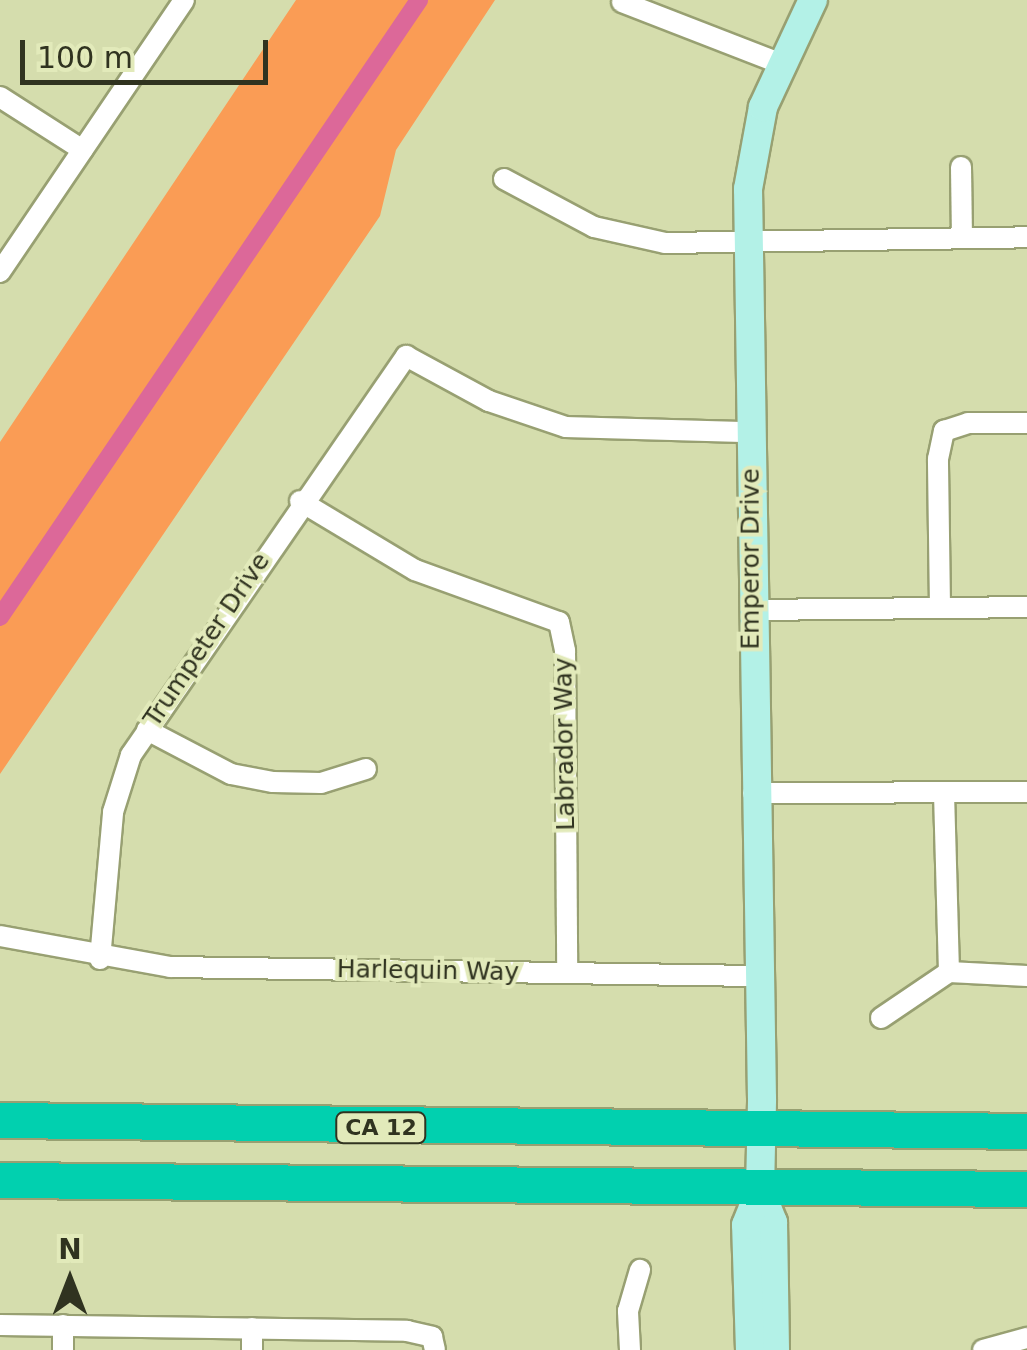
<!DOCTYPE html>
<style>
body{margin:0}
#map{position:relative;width:1027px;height:1350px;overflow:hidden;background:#d5ddad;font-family:"DejaVu Sans",sans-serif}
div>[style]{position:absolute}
.green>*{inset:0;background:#fa9c55}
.canal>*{height:18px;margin:-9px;padding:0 9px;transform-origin:9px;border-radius:9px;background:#dc6899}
.roads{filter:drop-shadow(2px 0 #98a072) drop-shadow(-2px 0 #98a072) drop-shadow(0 2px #98a072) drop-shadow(0 -2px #98a072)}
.street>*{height:20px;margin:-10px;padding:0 10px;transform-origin:10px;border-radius:10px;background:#fff}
.secondary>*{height:28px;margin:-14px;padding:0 14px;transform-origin:14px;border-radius:14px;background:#b3f1e7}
.highway>*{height:35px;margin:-17.5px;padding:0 17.5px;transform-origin:17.5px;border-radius:17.5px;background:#01d0af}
span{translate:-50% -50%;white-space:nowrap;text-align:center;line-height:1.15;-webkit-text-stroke:8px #e2eaba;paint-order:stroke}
.shield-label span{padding:2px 8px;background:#e2eaba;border:2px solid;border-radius:8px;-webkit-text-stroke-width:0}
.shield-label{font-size:22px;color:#303320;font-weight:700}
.street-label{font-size:25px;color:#303320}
.north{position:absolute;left:20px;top:1230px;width:100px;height:100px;-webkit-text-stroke:8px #e2eaba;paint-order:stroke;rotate:0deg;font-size:28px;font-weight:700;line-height:40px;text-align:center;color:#303320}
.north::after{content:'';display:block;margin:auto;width:35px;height:45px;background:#303320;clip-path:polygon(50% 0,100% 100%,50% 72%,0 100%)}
.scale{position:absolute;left:20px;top:40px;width:248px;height:45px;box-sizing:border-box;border:5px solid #303320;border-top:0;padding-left:12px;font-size:30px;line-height:35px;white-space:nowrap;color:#303320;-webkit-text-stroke:8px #e2eaba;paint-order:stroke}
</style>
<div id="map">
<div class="green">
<i style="clip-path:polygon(296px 0,495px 0,396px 150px,380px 216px,0 774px,0 442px)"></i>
</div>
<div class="canal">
<i style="left:0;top:617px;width:746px;rotate:-55.82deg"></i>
</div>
<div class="roads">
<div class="street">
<i style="left:622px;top:2px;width:172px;rotate:21.2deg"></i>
<i style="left:0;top:97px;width:98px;rotate:32.6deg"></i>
<i style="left:961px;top:167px;width:70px;rotate:89.2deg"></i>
<i style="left:504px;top:179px;width:102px;rotate:28.1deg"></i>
<i style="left:594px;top:227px;width:73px;rotate:12.7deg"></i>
<i style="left:665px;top:243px;width:362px;rotate:-0.9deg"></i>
<i style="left:0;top:272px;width:328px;rotate:-55.9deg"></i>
<i style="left:300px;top:501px;width:134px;rotate:31deg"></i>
<i style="left:415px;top:570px;width:153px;rotate:19.9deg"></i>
<i style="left:559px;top:622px;width:30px;rotate:78deg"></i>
<i style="left:565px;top:651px;width:322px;rotate:89.6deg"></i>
<i style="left:940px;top:607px;width:148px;rotate:-90.8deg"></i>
<i style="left:938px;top:459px;width:29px;rotate:-78deg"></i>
<i style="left:944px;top:431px;width:25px;rotate:-18deg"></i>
<i style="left:968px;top:423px;width:59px"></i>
<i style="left:751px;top:610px;width:276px;rotate:-0.6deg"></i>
<i style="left:147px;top:730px;width:95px;rotate:27.6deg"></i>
<i style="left:231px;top:774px;width:43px;rotate:10.8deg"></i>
<i style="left:273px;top:782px;width:48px;rotate:1.2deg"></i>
<i style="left:321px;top:783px;width:47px;rotate:-17.3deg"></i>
<i style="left:753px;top:793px;width:274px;rotate:-0.2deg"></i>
<i style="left:944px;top:793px;width:179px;rotate:88.4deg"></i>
<i style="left:949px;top:972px;width:78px;rotate:2.9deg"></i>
<i style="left:0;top:936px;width:173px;rotate:10.3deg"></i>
<i style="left:170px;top:967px;width:587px;rotate:0.88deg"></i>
<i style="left:100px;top:959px;width:148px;rotate:-84.9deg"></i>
<i style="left:113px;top:812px;width:60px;rotate:-72.5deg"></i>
<i style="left:131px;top:755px;width:485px;rotate:-55.4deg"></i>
<i style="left:406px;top:356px;width:94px;rotate:28.5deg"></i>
<i style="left:489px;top:401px;width:81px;rotate:18.7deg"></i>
<i style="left:566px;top:427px;width:184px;rotate:1.6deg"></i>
<i style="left:881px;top:1018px;width:82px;rotate:-34.1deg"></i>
<i style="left:0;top:1325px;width:407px;rotate:0.8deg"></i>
<i style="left:407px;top:1331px;width:26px;rotate:13deg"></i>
<i style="left:432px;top:1337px;width:13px;rotate:77deg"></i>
<i style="left:63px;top:1325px;width:25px;rotate:90deg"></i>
<i style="left:252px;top:1350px;width:22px;rotate:-90deg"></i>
<i style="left:630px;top:1350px;width:39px;rotate:-93deg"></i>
<i style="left:628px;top:1311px;width:43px;rotate:-73.7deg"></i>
<i style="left:983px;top:1350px;width:46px;rotate:-15.3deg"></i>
</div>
<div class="secondary">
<i style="left:760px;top:1190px;width:35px;rotate:68deg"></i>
<i style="left:773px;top:1222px;width:128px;rotate:89.1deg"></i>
<i style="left:750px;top:1350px;width:125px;rotate:-91.8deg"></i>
<i style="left:746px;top:1225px;width:38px;rotate:-68deg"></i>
<i style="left:760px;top:1190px;width:91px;rotate:-88.7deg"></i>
<i style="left:762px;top:1099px;width:910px;rotate:-90.88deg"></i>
<i style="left:748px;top:189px;width:83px;rotate:-79.6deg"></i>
<i style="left:763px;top:107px;width:118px;rotate:-65deg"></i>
</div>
<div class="highway">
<i style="left:0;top:1120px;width:1027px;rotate:0.61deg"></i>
<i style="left:0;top:1180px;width:1027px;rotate:0.5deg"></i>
</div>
</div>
<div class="shield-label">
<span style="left:381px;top:1128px">CA 12</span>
</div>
<div class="street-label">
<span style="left:751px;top:559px;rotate:-90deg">Emperor Drive</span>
<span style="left:207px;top:640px;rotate:-56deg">Trumpeter Drive</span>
<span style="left:565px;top:744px;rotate:-91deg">Labrador Way</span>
<span style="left:428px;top:971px;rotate:1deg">Harlequin Way</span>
</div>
<div class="north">N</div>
<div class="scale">100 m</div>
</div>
